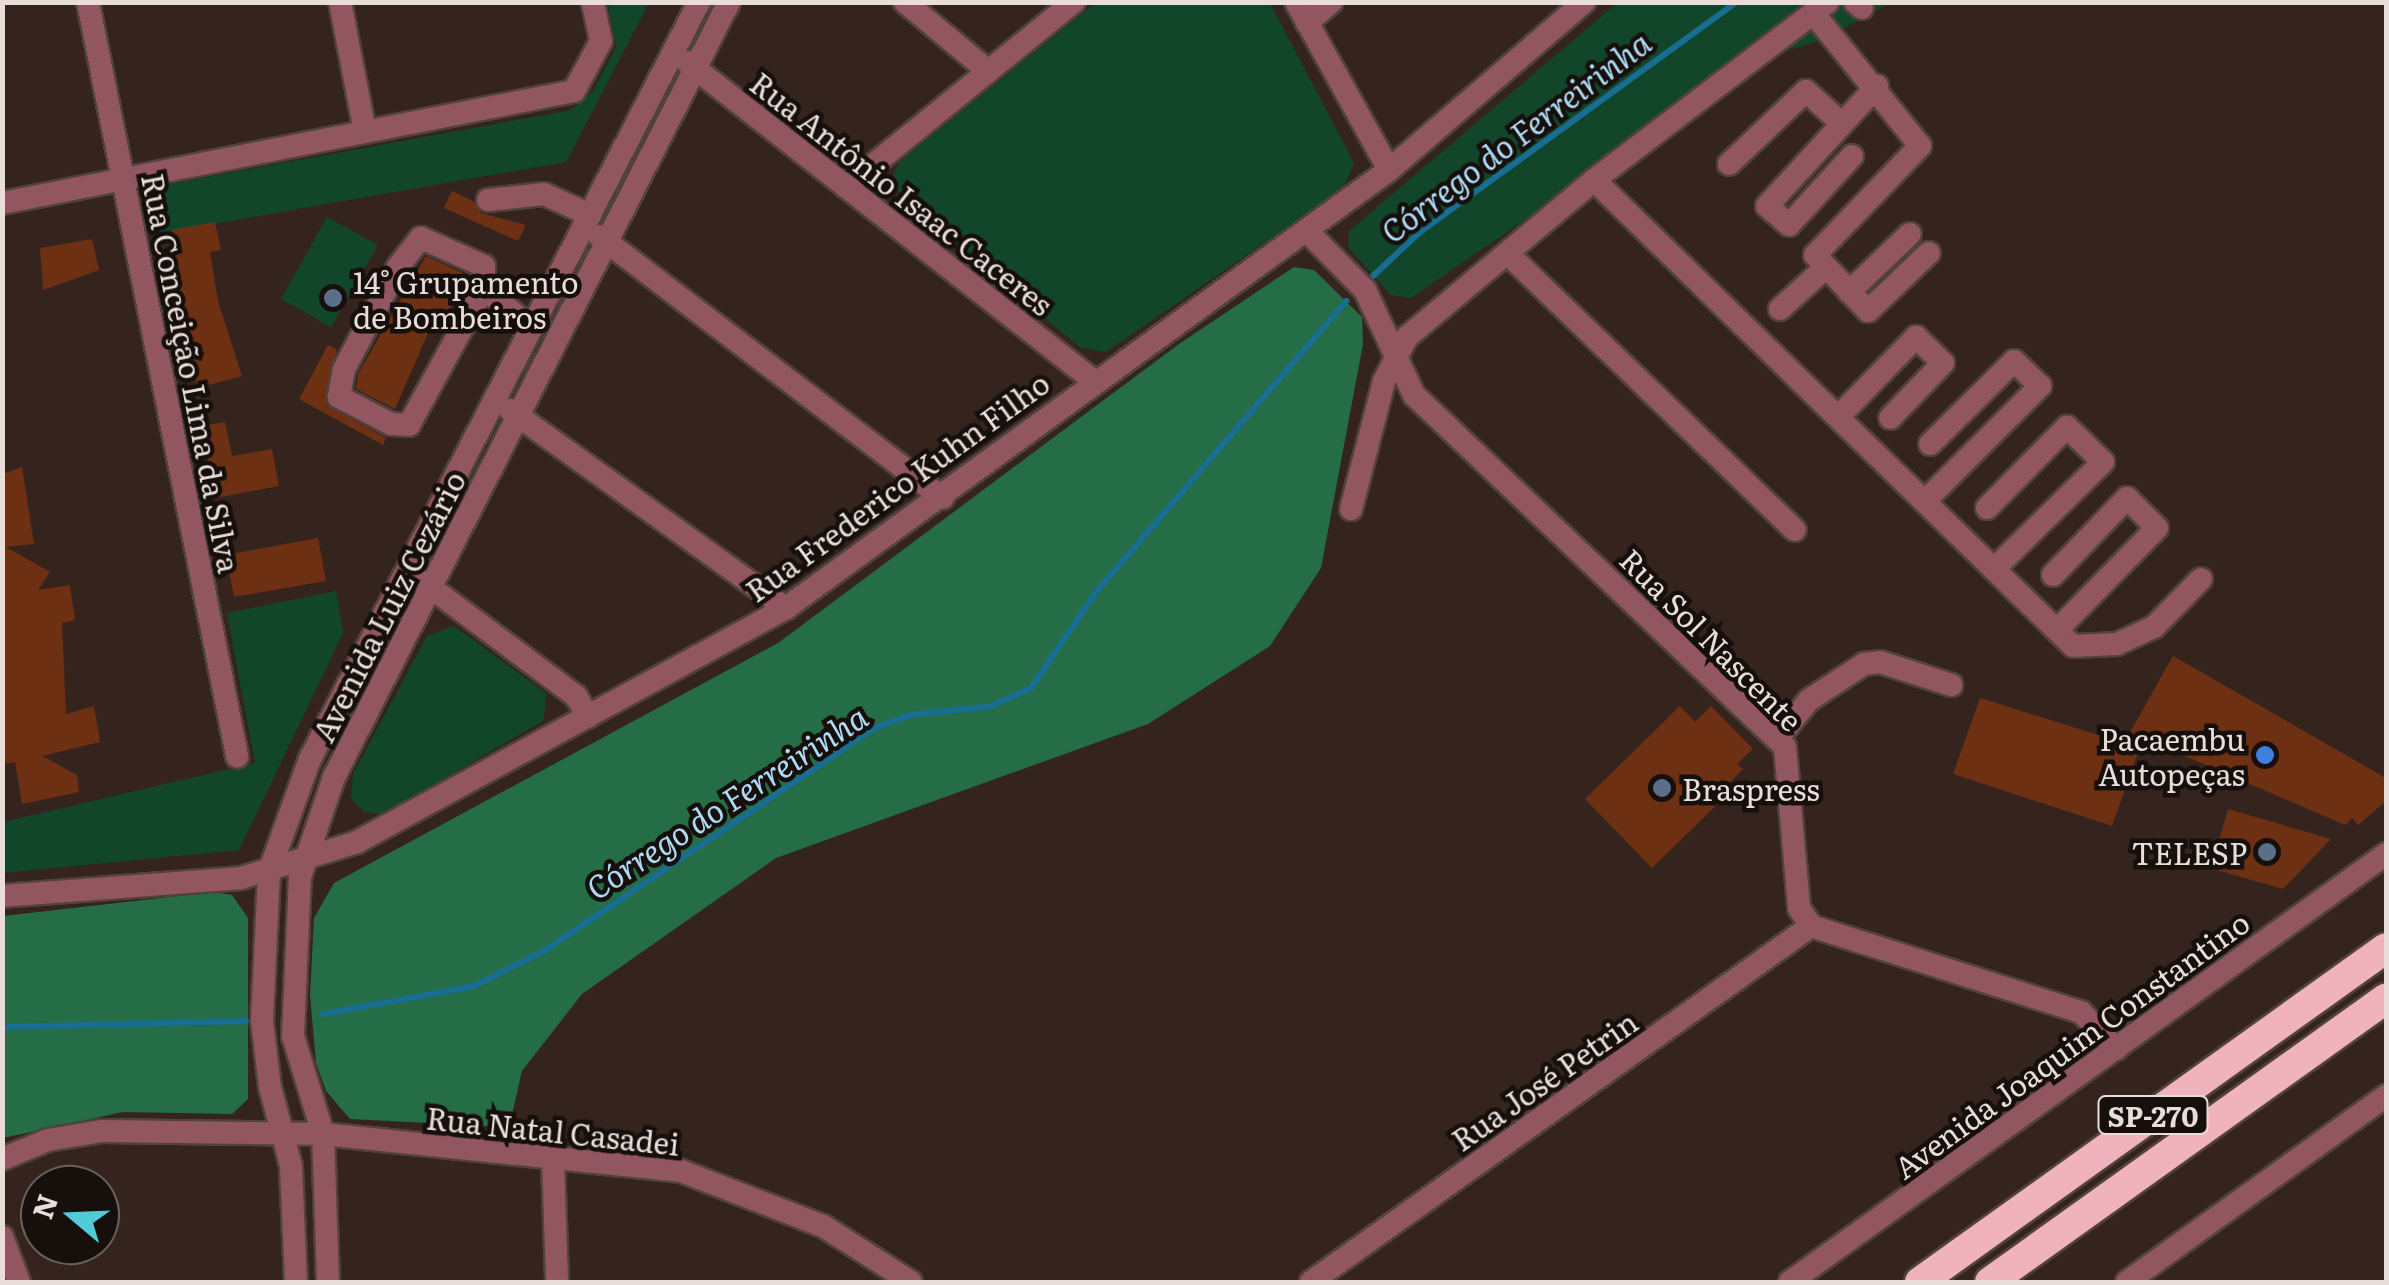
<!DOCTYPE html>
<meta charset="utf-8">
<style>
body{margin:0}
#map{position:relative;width:2389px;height:1285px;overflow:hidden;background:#34241d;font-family:Literata,serif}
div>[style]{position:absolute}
.green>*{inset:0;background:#12462a}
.forest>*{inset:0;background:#256d46}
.stream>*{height:6px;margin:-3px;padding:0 3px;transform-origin:3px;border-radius:3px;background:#186d92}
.building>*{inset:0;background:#6d3013}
.roads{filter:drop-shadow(2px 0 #51423b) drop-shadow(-2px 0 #51423b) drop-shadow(0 2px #51423b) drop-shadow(0 -2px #51423b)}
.minor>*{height:22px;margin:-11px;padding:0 11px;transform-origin:11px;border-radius:11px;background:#925661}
.highway>*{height:30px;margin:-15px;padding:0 15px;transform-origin:15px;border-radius:15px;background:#f0b3bd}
.dots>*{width:28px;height:28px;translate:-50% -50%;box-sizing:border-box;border:5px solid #160f0c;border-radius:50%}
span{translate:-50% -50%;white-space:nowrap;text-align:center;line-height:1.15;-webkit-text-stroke:9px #160f0c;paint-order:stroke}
.shield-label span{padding:2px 8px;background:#160f0c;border:2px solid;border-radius:8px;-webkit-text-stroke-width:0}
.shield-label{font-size:28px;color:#e8ddd8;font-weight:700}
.street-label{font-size:30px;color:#e8ddd8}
.poi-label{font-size:30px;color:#e8ddd8}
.left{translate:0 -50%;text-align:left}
.right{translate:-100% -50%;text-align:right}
.water-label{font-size:32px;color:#addbf5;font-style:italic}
.frame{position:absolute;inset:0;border:5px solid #e8ddd8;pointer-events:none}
.north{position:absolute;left:20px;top:1165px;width:100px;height:100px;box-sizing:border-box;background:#160f0c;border:2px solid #6a615e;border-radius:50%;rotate:289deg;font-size:28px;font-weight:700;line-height:40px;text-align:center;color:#e8ddd8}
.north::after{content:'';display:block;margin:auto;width:35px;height:45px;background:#52cbd8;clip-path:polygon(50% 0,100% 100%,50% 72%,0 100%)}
</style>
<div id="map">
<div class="green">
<i style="clip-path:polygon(608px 3px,649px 3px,566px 162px,150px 235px,149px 200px,169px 184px,571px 110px,594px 90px,616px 47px)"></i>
<i style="clip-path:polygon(1095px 3px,1270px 3px,1354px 163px,1343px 189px,1106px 352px,1081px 348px,904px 203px,892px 179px,899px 162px)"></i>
<i style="clip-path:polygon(1617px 3px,1890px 3px,1824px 39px,1759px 59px,1411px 298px,1391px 295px,1348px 247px,1349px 231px)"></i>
<i style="clip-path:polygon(327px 217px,378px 245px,331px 327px,281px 299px)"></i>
<i style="clip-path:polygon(336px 591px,343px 633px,239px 850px,3px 873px,3px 822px,255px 763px,227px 613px)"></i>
<i style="clip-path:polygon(454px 626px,546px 693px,544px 720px,385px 814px,364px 812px,351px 798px,353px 774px,427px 636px)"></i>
</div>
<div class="forest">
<i style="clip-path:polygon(1294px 267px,1314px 270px,1362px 317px,1363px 344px,1321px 568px,1270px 646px,1148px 724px,776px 858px,582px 994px,522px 1071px,509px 1127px,350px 1119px,326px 1091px,316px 1063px,310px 995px,314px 918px,334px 883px,778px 643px,1179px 344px)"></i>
<i style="clip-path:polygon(213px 892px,232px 895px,248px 918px,248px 1099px,232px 1114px,123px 1112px,3px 1138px,3px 916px)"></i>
</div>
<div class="stream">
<i style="left:1373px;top:276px;width:64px;rotate:-43.1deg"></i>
<i style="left:1420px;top:232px;width:392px;rotate:-36deg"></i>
<i style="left:323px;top:1014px;width:154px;rotate:-10.5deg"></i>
<i style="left:474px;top:986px;width:78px;rotate:-26.6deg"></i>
<i style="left:544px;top:951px;width:397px;rotate:-34deg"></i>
<i style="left:873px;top:729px;width:40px;rotate:-21deg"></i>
<i style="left:910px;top:715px;width:81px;rotate:-6.3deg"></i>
<i style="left:991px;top:706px;width:44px;rotate:-24.2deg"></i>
<i style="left:1031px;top:688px;width:116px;rotate:-55.9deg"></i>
<i style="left:1096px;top:592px;width:384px;rotate:-49.3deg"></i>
<i style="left:2px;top:1027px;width:244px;rotate:-1.4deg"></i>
</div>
<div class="building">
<i style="clip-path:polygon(452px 191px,473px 201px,481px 213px,526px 225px,518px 241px,444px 208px)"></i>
<i style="clip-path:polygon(215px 222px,221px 250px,210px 252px,218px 301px,242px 376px,198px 388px,172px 312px,180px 310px,172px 230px)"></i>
<i style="clip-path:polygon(92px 239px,99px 270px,43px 290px,40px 248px)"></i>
<i style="clip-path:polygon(426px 256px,467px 275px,447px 314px,438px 310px,395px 409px,356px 389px,358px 374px)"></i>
<i style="clip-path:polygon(328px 345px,337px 349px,326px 405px,386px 438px,383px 445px,299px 399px)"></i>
<i style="clip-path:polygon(225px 422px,232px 456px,272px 449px,279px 486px,215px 498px,202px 426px)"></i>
<i style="clip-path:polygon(22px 467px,34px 544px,6px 547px,50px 572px,38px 590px,70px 585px,75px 620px,62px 623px,66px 714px,94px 706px,100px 742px,42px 756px,77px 775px,79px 792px,22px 804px,15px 762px,6px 764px,2px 744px,2px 474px)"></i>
<i style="clip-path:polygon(318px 538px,326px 581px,234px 597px,226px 555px)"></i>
<i style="clip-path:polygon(2173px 656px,2386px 778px,2386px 801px,2358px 825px,2352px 818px,2345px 825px,2143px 738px,2112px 826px,1953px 774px,1980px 698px,2124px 743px)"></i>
<i style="clip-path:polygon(1680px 706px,1695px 722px,1711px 706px,1753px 749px,1737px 764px,1743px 769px,1726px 786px,1731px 791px,1652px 868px,1585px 799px)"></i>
<i style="clip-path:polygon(2228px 809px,2331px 839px,2283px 889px,2220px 871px,2212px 865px)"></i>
</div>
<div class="roads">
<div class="minor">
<i style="left:88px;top:2px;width:769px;rotate:78.82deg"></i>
<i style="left:340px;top:2px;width:132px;rotate:79.1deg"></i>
<i style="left:905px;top:2px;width:108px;rotate:39.7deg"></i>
<i style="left:1296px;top:2px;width:192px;rotate:61deg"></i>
<i style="left:1855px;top:2px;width:9px;rotate:41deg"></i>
<i style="left:1814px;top:14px;width:169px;rotate:51.2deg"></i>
<i style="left:1920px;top:146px;width:151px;rotate:133.9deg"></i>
<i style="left:1815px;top:255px;width:77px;rotate:46.6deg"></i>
<i style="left:1868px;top:311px;width:84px;rotate:-43.6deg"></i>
<i style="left:1307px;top:23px;width:32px;rotate:-41deg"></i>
<i style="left:687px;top:62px;width:517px;rotate:38.09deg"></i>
<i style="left:1852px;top:156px;width:93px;rotate:132.4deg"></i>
<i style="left:1789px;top:225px;width:29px;rotate:-139deg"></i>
<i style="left:1767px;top:206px;width:163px;rotate:-47.5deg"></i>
<i style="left:1729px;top:164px;width:106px;rotate:-43.5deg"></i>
<i style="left:1806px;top:91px;width:47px;rotate:42.4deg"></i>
<i style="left:1594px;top:180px;width:668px;rotate:44.21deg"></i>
<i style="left:2073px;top:646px;width:44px;rotate:-2.6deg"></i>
<i style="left:2117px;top:644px;width:41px;rotate:-24.7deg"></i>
<i style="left:2154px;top:627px;width:67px;rotate:-45.6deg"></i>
<i style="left:846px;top:187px;width:294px;rotate:-39.1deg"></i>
<i style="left:488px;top:200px;width:56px;rotate:-6.1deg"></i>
<i style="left:544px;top:194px;width:51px;rotate:24.5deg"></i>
<i style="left:2px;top:203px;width:583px;rotate:-11.08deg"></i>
<i style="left:574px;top:91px;width:57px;rotate:-61.6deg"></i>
<i style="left:601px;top:41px;width:40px;rotate:-102deg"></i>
<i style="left:1307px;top:231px;width:83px;rotate:45.5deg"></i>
<i style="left:1365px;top:290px;width:116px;rotate:65deg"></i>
<i style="left:1414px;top:395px;width:511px;rotate:43.49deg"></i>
<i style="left:1785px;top:747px;width:162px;rotate:85deg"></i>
<i style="left:1799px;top:908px;width:22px;rotate:56deg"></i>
<i style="left:1811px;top:926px;width:283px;rotate:17.7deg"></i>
<i style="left:2081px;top:1012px;width:51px;rotate:46.6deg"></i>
<i style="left:599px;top:236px;width:432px;rotate:37.3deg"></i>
<i style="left:1508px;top:254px;width:398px;rotate:43.9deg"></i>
<i style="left:484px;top:288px;width:156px;rotate:118.7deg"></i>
<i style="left:409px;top:425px;width:18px;rotate:-177deg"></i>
<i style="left:391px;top:424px;width:59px;rotate:-152.6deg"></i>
<i style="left:339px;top:397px;width:28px;rotate:-80deg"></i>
<i style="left:344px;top:369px;width:115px;rotate:-62.1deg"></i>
<i style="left:398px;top:267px;width:37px;rotate:-52deg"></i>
<i style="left:421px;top:238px;width:69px;rotate:24deg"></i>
<i style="left:484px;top:266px;width:22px;rotate:90deg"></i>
<i style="left:484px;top:288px;width:62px;rotate:40.4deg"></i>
<i style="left:1849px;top:292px;width:84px;rotate:-43.6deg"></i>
<i style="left:1780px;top:309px;width:62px;rotate:-42.4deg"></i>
<i style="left:510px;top:410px;width:340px;rotate:35.7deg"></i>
<i style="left:1838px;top:417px;width:112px;rotate:-45.7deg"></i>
<i style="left:1916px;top:337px;width:37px;rotate:44deg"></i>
<i style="left:1943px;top:363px;width:76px;rotate:133.9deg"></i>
<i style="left:1925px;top:501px;width:163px;rotate:-45deg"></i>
<i style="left:2040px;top:386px;width:36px;rotate:-136deg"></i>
<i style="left:2014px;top:361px;width:118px;rotate:135.3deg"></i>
<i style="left:1987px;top:508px;width:114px;rotate:-45.4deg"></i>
<i style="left:2067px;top:427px;width:50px;rotate:44.2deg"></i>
<i style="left:2103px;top:462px;width:153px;rotate:135.5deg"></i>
<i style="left:1351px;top:509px;width:132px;rotate:-75.5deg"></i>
<i style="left:1384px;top:381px;width:50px;rotate:-62.4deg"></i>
<i style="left:1407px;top:337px;width:244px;rotate:-40deg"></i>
<i style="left:1594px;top:180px;width:294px;rotate:-37.3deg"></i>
<i style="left:2053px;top:575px;width:107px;rotate:-46.1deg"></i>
<i style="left:2127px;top:498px;width:42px;rotate:45deg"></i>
<i style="left:2157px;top:528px;width:143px;rotate:134.4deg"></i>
<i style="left:422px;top:581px;width:192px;rotate:36.8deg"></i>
<i style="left:576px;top:696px;width:24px;rotate:60deg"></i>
<i style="left:1777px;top:739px;width:50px;rotate:-50.6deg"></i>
<i style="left:1809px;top:700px;width:66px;rotate:-33.2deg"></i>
<i style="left:1864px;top:664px;width:16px;rotate:-7deg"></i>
<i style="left:1880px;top:662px;width:75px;rotate:17.9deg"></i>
<i style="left:2px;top:896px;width:240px;rotate:-4.3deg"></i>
<i style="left:241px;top:878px;width:121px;rotate:-17.2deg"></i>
<i style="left:357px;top:842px;width:489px;rotate:-28.6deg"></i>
<i style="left:786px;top:608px;width:745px;rotate:-35.99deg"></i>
<i style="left:1389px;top:170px;width:257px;rotate:-40.7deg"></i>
<i style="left:2px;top:1159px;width:50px;rotate:-22.4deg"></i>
<i style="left:48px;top:1140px;width:55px;rotate:-9.5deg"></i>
<i style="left:102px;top:1131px;width:221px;rotate:0.8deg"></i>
<i style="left:323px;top:1134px;width:360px;rotate:5.9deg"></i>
<i style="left:681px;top:1171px;width:152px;rotate:21.2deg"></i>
<i style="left:823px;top:1226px;width:104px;rotate:32.5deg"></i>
<i style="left:553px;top:1160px;width:122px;rotate:88.1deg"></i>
<i style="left:2px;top:1237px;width:48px;rotate:69.3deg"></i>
<i style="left:296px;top:1282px;width:116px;rotate:-92.5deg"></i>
<i style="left:291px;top:1166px;width:82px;rotate:-104.9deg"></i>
<i style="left:270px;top:1087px;width:66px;rotate:-96.9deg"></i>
<i style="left:262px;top:1021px;width:149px;rotate:-87.3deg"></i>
<i style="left:269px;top:872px;width:120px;rotate:-70.1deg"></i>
<i style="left:310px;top:759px;width:851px;rotate:-62.8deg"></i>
<i style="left:328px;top:1282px;width:148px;rotate:-91.9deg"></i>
<i style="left:323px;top:1134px;width:102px;rotate:-107deg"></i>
<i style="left:293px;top:1036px;width:159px;rotate:-87.5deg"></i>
<i style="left:300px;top:877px;width:106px;rotate:-71.2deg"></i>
<i style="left:334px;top:777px;width:870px;rotate:-62.99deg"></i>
<i style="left:1311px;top:1282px;width:614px;rotate:-35.45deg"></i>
<i style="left:1790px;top:1282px;width:734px;rotate:-35.68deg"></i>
<i style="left:2127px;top:1282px;width:319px;rotate:-35.7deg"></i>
</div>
<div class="highway">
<i style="left:1920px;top:1282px;width:573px;rotate:-35.63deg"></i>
<i style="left:1990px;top:1282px;width:487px;rotate:-35.6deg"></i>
</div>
</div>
<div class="dots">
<i style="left:333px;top:298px;background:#5c6f8a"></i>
<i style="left:2265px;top:755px;background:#3f7fe0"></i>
<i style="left:1662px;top:788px;background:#5c6f8a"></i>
<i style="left:2267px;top:852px;background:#5c6f8a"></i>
</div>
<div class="shield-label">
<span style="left:2153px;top:1115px">SP-270</span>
</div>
<div class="street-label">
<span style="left:902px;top:193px;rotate:38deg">Rua Antônio Isaac Caceres</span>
<span style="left:192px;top:373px;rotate:79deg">Rua Conceição Lima da Silva</span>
<span style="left:897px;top:486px;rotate:-36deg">Rua Frederico Kuhn Filho</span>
<span style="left:388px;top:606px;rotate:-63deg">Avenida Luiz Cezário</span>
<span style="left:1712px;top:639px;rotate:45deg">Rua Sol Nascente</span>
<span style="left:2071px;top:1044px;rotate:-36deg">Avenida Joaquim Constantino</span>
<span style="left:1544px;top:1080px;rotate:-35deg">Rua José Petrin</span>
<span style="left:553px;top:1130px;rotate:6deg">Rua Natal Casadei</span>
</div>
<div class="poi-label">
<span class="left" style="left:353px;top:298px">14° Grupamento<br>de Bombeiros</span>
<span class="right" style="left:2245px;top:755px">Pacaembu<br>Autopeças</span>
<span class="left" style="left:1682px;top:788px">Braspress</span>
<span class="right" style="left:2247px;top:852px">TELESP</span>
</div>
<div class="water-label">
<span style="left:1515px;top:136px;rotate:-37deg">Córrego do Ferreirinha</span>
<span style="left:726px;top:801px;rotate:-33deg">Córrego do Ferreirinha</span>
</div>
<div class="frame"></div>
<div class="north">N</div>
</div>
